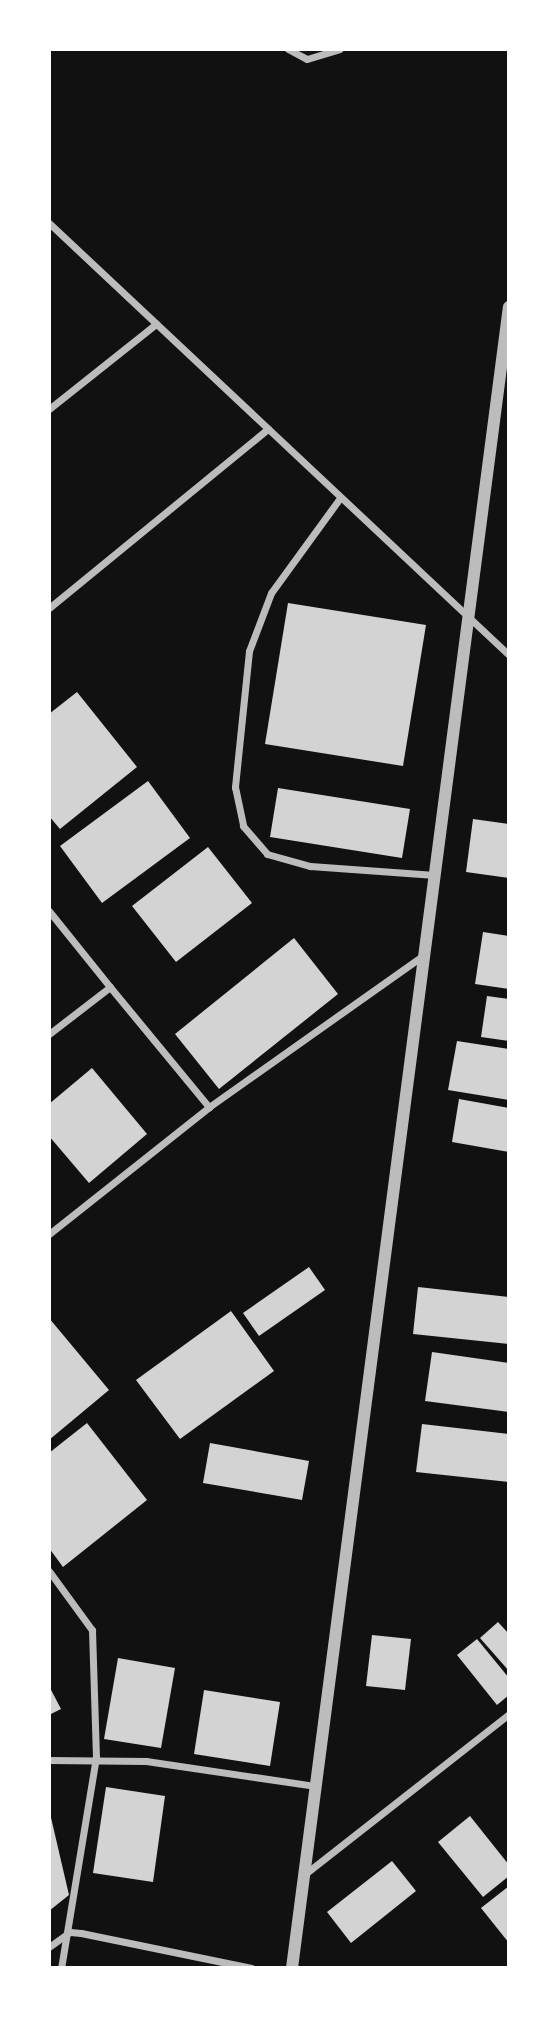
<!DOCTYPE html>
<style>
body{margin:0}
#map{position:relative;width:558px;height:2017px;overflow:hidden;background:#111;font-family:Ubuntu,sans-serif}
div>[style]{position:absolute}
.building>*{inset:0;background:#d3d3d3}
.minor>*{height:7px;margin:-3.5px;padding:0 3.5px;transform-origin:3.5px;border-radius:3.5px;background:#bcbcbc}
.tertiary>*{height:12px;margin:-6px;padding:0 6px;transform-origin:6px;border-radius:6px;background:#bcbcbc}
span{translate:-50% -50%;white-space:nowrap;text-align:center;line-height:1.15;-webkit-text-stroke:6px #fff;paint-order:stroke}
.frame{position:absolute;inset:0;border:51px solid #fff;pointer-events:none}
</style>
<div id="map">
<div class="building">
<i style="clip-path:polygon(288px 603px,426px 625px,403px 766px,265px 744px)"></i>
<i style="clip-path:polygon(77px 692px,137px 767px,60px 829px,49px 816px,49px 714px)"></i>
<i style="clip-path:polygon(148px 781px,190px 838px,102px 903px,60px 846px)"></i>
<i style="clip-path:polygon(278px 788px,410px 809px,402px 858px,270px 837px)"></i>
<i style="clip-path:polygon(473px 819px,509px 824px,509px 878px,466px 872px)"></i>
<i style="clip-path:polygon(208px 847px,252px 903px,176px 962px,132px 906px)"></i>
<i style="clip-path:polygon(483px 932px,509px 936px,509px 989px,475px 984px)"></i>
<i style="clip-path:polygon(294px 938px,338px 994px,219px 1089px,175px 1034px)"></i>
<i style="clip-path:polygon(487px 996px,509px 999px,509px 1041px,481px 1037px)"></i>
<i style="clip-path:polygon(457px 1041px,509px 1049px,509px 1100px,448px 1090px)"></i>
<i style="clip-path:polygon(92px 1068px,147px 1134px,89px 1183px,49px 1136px,49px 1104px)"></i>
<i style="clip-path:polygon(459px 1099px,509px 1108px,509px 1152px,452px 1142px)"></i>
<i style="clip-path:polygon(309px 1267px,325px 1290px,259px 1336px,243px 1313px)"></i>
<i style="clip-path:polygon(418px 1287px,509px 1297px,509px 1344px,413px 1334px)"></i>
<i style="clip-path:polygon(231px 1311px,274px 1371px,180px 1439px,136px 1380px)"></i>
<i style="clip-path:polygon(49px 1318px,109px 1390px,49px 1440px)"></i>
<i style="clip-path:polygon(432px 1352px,509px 1363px,509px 1412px,425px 1401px)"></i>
<i style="clip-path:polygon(87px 1423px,147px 1500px,63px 1567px,49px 1548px,49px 1453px)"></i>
<i style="clip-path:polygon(422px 1424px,509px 1434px,509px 1482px,416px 1472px)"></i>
<i style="clip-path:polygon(210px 1443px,309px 1461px,302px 1500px,203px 1483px)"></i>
<i style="clip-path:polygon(498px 1622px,509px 1634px,509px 1671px,480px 1638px)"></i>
<i style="clip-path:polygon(372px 1635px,411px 1639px,405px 1690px,366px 1686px)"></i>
<i style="clip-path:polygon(477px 1639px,509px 1678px,509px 1695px,497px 1705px,457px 1655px)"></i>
<i style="clip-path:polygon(118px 1658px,175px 1668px,161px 1748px,104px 1739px)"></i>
<i style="clip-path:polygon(49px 1686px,61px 1709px,49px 1715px)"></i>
<i style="clip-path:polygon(204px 1690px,280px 1702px,270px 1766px,194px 1754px)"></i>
<i style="clip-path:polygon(106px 1787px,165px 1796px,153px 1882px,93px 1873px)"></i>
<i style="clip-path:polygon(49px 1809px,69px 1895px,49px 1911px)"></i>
<i style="clip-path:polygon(470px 1816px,509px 1865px,509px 1876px,483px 1897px,438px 1842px)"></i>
<i style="clip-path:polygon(392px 1861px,416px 1891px,351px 1943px,327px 1912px)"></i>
<i style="clip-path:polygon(509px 1886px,509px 1943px,481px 1908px)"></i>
</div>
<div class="minor">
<i style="left:288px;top:49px;width:21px;rotate:28deg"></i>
<i style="left:307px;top:59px;width:34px;rotate:-17deg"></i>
<i style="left:49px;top:223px;width:631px;rotate:43.2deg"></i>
<i style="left:49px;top:409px;width:137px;rotate:-38.5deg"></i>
<i style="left:340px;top:498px;width:117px;rotate:126deg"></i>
<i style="left:271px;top:593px;width:62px;rotate:110.8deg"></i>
<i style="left:249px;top:651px;width:137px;rotate:95.9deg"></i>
<i style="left:235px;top:787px;width:40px;rotate:78deg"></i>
<i style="left:243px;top:826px;width:37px;rotate:49deg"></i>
<i style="left:267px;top:854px;width:45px;rotate:15.6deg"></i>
<i style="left:310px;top:866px;width:125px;rotate:4.1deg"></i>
<i style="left:49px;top:608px;width:283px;rotate:-39.3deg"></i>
<i style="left:49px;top:911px;width:97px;rotate:51.2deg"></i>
<i style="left:49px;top:1034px;width:77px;rotate:-37.6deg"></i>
<i style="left:110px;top:987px;width:156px;rotate:50.5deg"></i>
<i style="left:209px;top:1107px;width:263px;rotate:-35.3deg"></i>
<i style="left:49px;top:1234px;width:204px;rotate:-38.4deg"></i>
<i style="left:49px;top:1571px;width:73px;rotate:53.9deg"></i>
<i style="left:92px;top:1630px;width:127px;rotate:88.2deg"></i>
<i style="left:96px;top:1757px;width:214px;rotate:99.4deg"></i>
<i style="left:49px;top:1760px;width:97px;rotate:0.6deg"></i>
<i style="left:146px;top:1761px;width:172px;rotate:8.4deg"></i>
<i style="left:305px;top:1874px;width:259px;rotate:-38.1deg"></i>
<i style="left:49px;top:1947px;width:26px;rotate:-36deg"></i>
<i style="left:70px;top:1932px;width:11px;rotate:5deg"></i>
<i style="left:81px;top:1933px;width:174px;rotate:11.6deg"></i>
</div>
<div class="tertiary">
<i style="left:292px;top:1968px;width:1675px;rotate:-82.56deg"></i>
</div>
<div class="frame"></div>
</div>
